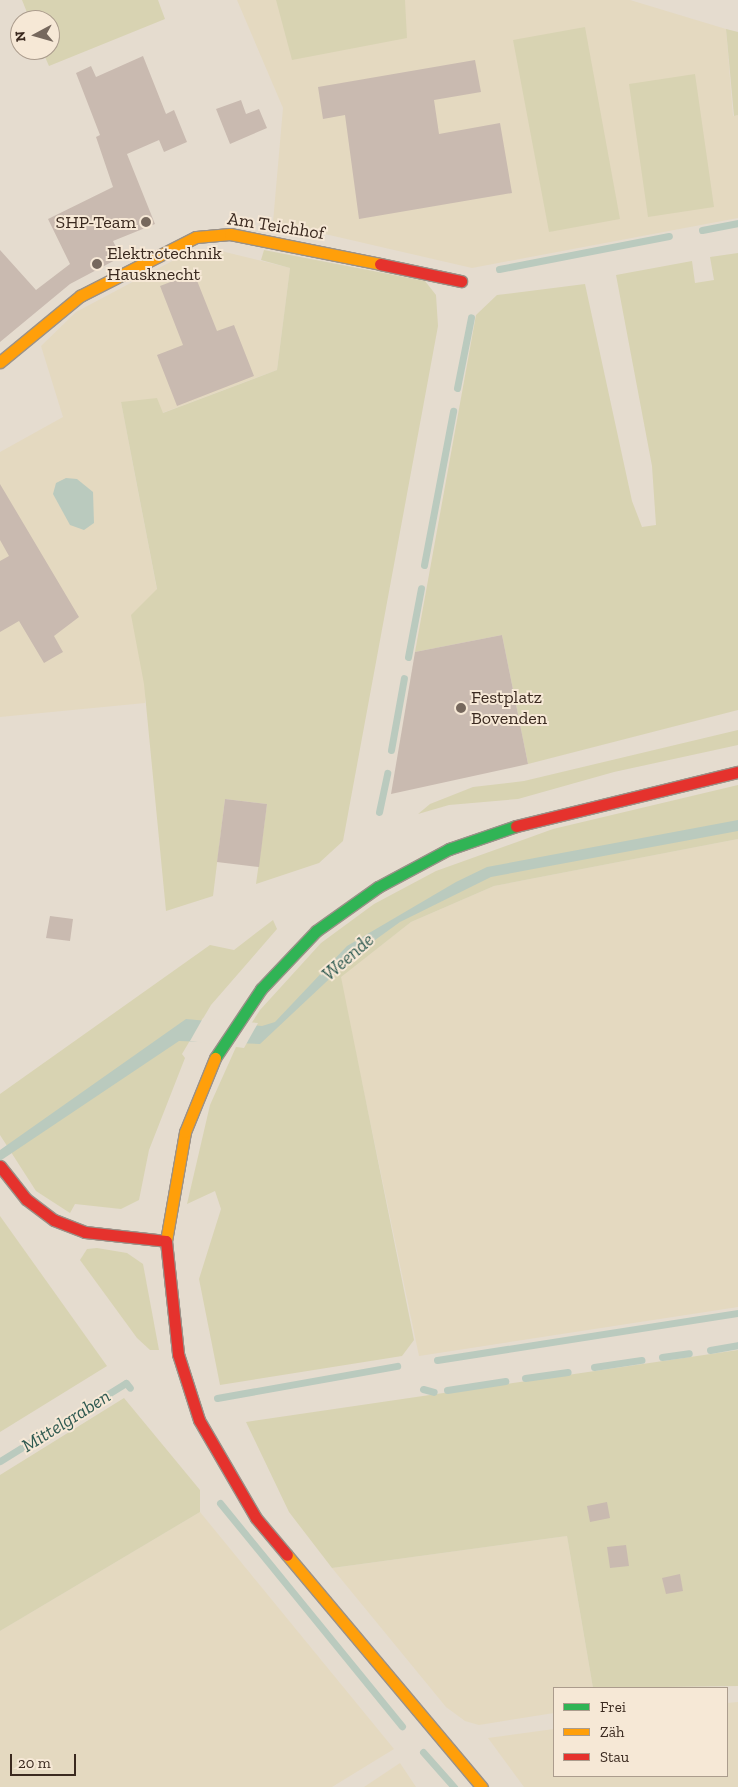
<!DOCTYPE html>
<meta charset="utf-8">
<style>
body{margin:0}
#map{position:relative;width:738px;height:1787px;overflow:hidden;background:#e5dccf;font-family:"Zilla Slab",serif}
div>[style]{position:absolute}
.farmland>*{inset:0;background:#e4d9c0}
.green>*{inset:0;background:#d8d3b2}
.water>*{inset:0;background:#bacabe}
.pier>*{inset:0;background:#e5dccf}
.stream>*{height:7px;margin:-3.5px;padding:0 3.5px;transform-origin:3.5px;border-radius:3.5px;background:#bacabe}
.building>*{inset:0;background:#c9bab0}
.roads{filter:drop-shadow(1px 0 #9a9188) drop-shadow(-1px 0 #9a9188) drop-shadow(0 1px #9a9188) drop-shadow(0 -1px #9a9188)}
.fast>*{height:11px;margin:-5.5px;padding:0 5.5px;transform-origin:5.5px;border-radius:5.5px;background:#30b455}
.slow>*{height:11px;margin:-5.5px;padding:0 5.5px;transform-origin:5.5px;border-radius:5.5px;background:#ff9f0a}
.jam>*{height:11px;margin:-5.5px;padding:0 5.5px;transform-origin:5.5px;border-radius:5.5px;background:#e5322d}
.dots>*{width:14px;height:14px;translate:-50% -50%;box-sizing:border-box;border:2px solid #f6e8d6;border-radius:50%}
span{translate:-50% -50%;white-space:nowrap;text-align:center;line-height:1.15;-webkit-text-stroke:4px #f6e8d6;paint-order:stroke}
.poi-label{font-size:18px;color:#3a291f}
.right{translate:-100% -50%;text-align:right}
.left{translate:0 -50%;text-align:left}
.street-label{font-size:18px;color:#3a291f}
.water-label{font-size:19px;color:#2f5a51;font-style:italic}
.legend{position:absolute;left:553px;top:1687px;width:175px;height:90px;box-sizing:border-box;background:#f6e8d6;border:1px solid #ab9c8d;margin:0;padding:6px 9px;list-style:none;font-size:15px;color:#3a291f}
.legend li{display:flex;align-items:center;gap:10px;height:25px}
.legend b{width:25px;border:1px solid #ab9c8d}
.north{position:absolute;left:10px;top:10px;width:50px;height:50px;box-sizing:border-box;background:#f6e8d6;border:1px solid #ab9c8d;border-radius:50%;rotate:264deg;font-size:14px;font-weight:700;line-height:20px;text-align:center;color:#3a291f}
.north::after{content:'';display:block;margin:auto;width:18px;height:22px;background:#76685d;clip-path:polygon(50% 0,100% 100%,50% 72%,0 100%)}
.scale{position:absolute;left:10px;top:1754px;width:66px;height:22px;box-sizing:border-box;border:2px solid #3a291f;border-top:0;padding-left:6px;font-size:15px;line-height:18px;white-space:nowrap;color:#3a291f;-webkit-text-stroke:4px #f6e8d6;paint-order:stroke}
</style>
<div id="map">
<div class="farmland">
<i style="clip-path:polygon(237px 0,630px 0,726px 29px,733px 116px,738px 115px,738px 218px,472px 268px,273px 222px,283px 108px)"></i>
<i style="clip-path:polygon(213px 249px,290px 268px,277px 370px,162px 413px,121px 402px,157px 590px,145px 703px,0 717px,0 452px,63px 417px,41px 346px,76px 312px,191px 251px)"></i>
<i style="clip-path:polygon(738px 839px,738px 1307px,419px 1356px,340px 977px,411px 922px,494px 886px)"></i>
<i style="clip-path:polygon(200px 1512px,394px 1749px,332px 1787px,0 1787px,0 1631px)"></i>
<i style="clip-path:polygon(567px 1536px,593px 1688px,554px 1688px,554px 1713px,479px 1725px,465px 1721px,446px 1707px,332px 1568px)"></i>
<i style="clip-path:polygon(738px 1702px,738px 1787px,524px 1787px,488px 1738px,554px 1729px,554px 1776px,727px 1776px,727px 1703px)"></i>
<i style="clip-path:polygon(400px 1763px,416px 1787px,364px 1787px)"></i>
</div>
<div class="green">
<i style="clip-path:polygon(22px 0,158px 0,165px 19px,49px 66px,42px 50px,50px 50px,50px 20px,30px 20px)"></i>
<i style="clip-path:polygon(276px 0,405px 0,407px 38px,292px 60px)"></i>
<i style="clip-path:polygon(585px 27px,620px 219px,549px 232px,513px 40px)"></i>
<i style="clip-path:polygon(726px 29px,738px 32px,738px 115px,734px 116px)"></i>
<i style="clip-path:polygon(695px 74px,714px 207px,648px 217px,629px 84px)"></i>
<i style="clip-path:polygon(264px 250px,425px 281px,436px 295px,438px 326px,343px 841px,319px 863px,256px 884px,267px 804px,225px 799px,213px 896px,166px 911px,144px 684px,131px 615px,157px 589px,121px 402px,157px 398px,163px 413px,277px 370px,290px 268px,261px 260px)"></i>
<i style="clip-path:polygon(738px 253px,738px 710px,528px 764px,502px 635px,415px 652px,476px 315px,497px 295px,585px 284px,632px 501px,642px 527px,656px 525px,652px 466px,616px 275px,692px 261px,695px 283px,714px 280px,710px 257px)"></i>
<i style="clip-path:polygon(738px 730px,738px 745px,614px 772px,518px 799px,449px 805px,418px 814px,430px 804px,473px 787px,524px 781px)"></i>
<i style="clip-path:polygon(738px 785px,738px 839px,494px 886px,411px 922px,341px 977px,414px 1340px,402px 1356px,220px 1385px,199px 1279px,221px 1209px,215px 1191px,187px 1204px,210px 1105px,236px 1047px,260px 1010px,321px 943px,374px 904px,436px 871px,553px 829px)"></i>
<i style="clip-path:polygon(273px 920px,277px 929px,211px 1005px,182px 1054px,185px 1058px,149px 1150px,139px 1200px,121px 1209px,75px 1204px,70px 1213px,36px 1191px,0 1135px,0 1094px,210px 945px,234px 950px)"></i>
<i style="clip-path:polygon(0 1216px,107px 1366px,0 1432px)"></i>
<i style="clip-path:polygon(97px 1248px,127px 1253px,143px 1264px,159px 1350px,150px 1350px,137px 1338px,80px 1260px,87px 1249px)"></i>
<i style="clip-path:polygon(738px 1350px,738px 1686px,593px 1688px,567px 1536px,332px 1568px,289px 1512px,246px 1422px)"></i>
<i style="clip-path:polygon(124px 1398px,200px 1490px,200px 1512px,0 1631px,0 1475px)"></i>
</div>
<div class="water">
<i style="clip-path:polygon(66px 478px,77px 479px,93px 492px,94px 523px,84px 530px,70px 525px,53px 494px,56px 483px)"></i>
<i style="clip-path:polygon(738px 820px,738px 831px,491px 877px,400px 922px,357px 953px,260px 1044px,179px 1041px,0 1161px,0 1150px,186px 1019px,262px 1026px,275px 1022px,347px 946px,456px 882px,487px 867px)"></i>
</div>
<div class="pier">
<i style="clip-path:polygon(203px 1018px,258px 1023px,244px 1048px,190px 1041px)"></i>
</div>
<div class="stream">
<i style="left:702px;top:230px;width:37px;rotate:-11deg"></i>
<i style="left:499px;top:269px;width:173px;rotate:-11deg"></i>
<i style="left:457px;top:388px;width:72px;rotate:-78.8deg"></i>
<i style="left:424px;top:565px;width:157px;rotate:-79.3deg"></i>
<i style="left:408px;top:657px;width:70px;rotate:-79.3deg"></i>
<i style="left:391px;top:750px;width:73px;rotate:-79.8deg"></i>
<i style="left:379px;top:812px;width:40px;rotate:-78deg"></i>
<i style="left:710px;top:1350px;width:28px;rotate:-10deg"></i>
<i style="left:662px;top:1357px;width:27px;rotate:-8deg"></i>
<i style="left:437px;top:1360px;width:305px;rotate:-8.9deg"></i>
<i style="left:594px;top:1367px;width:48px;rotate:-8.5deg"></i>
<i style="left:525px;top:1378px;width:43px;rotate:-7.9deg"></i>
<i style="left:423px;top:1389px;width:11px;rotate:15deg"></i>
<i style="left:447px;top:1390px;width:59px;rotate:-8.8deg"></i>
<i style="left:217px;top:1398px;width:183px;rotate:-10.1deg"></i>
<i style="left:0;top:1461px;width:148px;rotate:-31.8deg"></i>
<i style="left:126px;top:1383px;width:6px;rotate:51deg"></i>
<i style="left:220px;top:1503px;width:288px;rotate:50.8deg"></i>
<i style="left:423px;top:1752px;width:47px;rotate:48.5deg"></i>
</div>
<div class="building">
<i style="clip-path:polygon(143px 56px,166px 114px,174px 110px,187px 142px,164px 152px,159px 140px,127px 154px,155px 224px,113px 241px,121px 257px,70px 284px,0 342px,0 250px,36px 290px,70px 264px,48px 219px,113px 187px,96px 137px,100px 135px,76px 73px,91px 66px,96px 77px)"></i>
<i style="clip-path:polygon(475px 60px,481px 92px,434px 100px,439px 134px,500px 123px,512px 193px,359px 219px,345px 115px,323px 119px,318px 87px)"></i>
<i style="clip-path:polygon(241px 100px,246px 114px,259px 109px,267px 128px,230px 144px,216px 109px)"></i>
<i style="clip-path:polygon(194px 273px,217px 331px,234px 325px,254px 376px,177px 406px,157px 355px,183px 345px,160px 286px)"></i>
<i style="clip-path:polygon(0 484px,79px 617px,54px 636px,63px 652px,44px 663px,19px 621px,0 632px,0 561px,9px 556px,0 540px)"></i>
<i style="clip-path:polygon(502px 635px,528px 764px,391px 794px,415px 652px)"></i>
<i style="clip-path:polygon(225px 799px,267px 804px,259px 867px,217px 862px)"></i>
<i style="clip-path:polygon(50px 916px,73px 919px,70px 941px,46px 938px)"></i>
<i style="clip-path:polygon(607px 1502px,610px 1518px,590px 1522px,587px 1506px)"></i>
<i style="clip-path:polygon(626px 1545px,629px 1566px,610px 1568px,607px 1547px)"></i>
<i style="clip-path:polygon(680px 1574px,683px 1591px,666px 1594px,662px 1578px)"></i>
</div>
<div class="roads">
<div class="fast">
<i style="left:215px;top:1058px;width:83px;rotate:-56.3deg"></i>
<i style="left:261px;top:989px;width:80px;rotate:-46.5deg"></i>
<i style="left:316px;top:931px;width:76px;rotate:-35.4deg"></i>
<i style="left:378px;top:887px;width:81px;rotate:-28.2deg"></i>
<i style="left:449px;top:849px;width:71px;rotate:-18.9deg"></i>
</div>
<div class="slow">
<i style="left:0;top:362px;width:104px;rotate:-39.5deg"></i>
<i style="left:80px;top:296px;width:130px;rotate:-27deg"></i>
<i style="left:196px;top:237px;width:34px;rotate:-5deg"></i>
<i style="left:230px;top:234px;width:153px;rotate:11.3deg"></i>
<i style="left:166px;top:1241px;width:111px;rotate:-80.1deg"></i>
<i style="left:185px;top:1132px;width:80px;rotate:-67.9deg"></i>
<i style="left:287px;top:1555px;width:303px;rotate:50deg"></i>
</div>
<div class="jam">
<i style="left:380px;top:264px;width:83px;rotate:11.9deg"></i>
<i style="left:516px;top:826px;width:228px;rotate:-13.7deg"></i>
<i style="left:0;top:1166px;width:42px;rotate:51.8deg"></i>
<i style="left:26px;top:1199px;width:35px;rotate:37deg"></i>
<i style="left:54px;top:1220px;width:33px;rotate:21deg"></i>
<i style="left:85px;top:1232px;width:81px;rotate:6.3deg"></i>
<i style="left:166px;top:1241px;width:114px;rotate:83.9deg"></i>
<i style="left:178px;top:1354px;width:69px;rotate:72.3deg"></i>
<i style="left:199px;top:1420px;width:113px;rotate:59.8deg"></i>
<i style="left:256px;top:1518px;width:48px;rotate:50deg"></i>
</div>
</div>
<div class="dots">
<i style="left:146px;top:222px;background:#76685d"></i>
<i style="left:97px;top:264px;background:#76685d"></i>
<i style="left:461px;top:708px;background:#76685d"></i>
</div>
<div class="poi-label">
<span class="right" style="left:136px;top:222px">SHP-Team</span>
<span class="left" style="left:107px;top:264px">Elektrotechnik<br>Hausknecht</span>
<span class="left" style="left:471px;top:708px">Festplatz<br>Bovenden</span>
</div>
<div class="street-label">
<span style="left:276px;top:226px;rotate:9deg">Am Teichhof</span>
</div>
<div class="water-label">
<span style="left:348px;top:957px;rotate:-41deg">Weende</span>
<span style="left:66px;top:1421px;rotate:-32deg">Mittelgraben</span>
</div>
<ul class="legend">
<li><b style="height:6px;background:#30b455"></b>Frei</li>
<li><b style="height:6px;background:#ff9f0a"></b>Zäh</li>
<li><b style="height:6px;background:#e5322d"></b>Stau</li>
</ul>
<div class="north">N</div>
<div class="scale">20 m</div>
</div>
